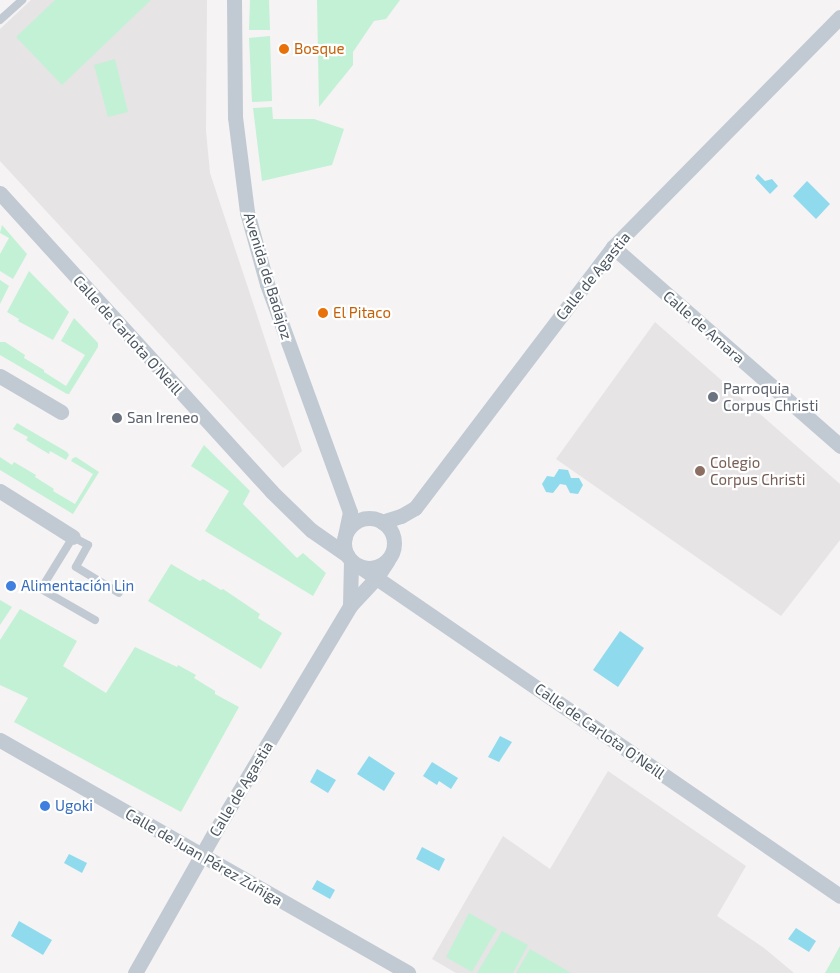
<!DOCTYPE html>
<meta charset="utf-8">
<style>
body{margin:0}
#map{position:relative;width:840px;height:973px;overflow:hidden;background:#f5f3f3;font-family:"Exo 2",sans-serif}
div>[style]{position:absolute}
.education>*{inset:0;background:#e6e4e5}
.green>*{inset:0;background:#c3f1d5}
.water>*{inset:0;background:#90daee}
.lane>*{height:8px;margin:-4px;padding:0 4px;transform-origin:4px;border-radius:4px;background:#c1cad2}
.street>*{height:15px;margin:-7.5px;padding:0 7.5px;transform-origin:7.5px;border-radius:7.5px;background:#c1cad2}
.street>.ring{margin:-7.5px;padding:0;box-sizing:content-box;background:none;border:15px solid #c1cad2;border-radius:50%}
.dots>*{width:14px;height:14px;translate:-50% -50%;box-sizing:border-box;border:2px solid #fff;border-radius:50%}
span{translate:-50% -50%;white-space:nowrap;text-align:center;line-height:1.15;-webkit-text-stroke:4.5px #fff;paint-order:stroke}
.food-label{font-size:15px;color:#c56008}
.left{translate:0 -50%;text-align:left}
.street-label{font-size:15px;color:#4a5661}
.worship-label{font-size:15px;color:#5b616d}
.education-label{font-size:15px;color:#785e54}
.shop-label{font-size:15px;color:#366cbe}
</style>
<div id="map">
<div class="education">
<i style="clip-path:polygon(31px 0,207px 0,206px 131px,210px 173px,302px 451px,283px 468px,0 161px,0 29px)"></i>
<i style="clip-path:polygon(655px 322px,840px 484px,840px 540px,781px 616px,556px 459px)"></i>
<i style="clip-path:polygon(608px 771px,746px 866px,717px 916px,764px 948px,794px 973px,456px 973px,432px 959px,503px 836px,550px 869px)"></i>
</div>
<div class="green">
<i style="clip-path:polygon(55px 0,151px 0,62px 85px,16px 37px)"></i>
<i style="clip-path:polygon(250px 0,269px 0,270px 30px,249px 30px)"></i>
<i style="clip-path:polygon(317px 0,400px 0,386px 19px,374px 21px,353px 52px,353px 65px,319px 107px)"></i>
<i style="clip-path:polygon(270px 36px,272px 101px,252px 102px,249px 38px)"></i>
<i style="clip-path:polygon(115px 59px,128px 112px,108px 117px,94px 65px)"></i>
<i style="clip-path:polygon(272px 107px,273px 119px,314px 119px,344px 129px,332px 165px,262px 181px,253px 108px)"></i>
<i style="clip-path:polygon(2px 225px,27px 254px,13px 279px,0 271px,0 254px,9px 238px,0 233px)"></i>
<i style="clip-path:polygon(29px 271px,69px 312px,53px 340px,18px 321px,19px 319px,7px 312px)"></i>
<i style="clip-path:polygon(0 280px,9px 286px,0 304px)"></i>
<i style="clip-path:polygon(74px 318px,98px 343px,98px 347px,69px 394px,67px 394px,0 355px,0 342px,5px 342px,25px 355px,24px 358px,44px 370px,44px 372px,66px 386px,85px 355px,61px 341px)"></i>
<i style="clip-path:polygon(17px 423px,67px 452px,69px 455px,66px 460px,50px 451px,49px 454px,26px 440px,28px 437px,13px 429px)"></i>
<i style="clip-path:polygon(204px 445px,250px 491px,243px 504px,297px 558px,303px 553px,326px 573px,313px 596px,205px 531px,229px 491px,191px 466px)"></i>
<i style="clip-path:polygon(0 457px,12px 465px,14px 462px,36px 475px,35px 477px,54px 489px,53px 491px,75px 504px,93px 474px,71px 461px,73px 458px,76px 457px,99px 472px,73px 514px,0 470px)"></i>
<i style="clip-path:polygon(171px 564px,200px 581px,203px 579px,221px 590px,223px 589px,260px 614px,258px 618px,282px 633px,261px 669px,148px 601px)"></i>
<i style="clip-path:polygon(0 600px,12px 607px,0 625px)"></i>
<i style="clip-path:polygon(20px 609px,77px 641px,63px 666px,106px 693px,135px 647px,177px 667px,178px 665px,196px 675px,194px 678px,215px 691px,215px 694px,239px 707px,181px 812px,14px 722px,28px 698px,0 685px,0 640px)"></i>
<i style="clip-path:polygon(469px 913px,497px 929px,472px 972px,446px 957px)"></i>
<i style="clip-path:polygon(502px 931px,528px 945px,513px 973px,477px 973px)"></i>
<i style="clip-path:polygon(840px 946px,840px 973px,825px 973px)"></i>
<i style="clip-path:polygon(530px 949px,571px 973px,516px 973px)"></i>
</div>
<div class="water">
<i style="clip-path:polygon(758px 174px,765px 181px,772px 179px,778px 186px,770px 194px,755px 178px)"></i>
<i style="clip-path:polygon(807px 181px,830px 204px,816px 219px,793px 196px)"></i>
<i style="clip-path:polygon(559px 469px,568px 470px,571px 478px,579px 478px,583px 485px,578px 494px,570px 493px,566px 485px,560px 484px,553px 493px,546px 492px,542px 484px,547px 476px,554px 477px)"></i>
<i style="clip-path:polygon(620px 631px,644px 648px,618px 687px,593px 670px)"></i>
<i style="clip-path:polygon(500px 736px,512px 742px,499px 762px,488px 757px)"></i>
<i style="clip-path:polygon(369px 756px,395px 773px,384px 791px,357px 774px)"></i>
<i style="clip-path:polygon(432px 762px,458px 778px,451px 789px,439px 781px,437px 785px,423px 776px)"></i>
<i style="clip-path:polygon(317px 769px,336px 780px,328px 793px,310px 782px)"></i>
<i style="clip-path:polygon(422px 847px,445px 859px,439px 871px,416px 859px)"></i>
<i style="clip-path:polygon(69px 854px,87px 863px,82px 873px,64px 863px)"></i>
<i style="clip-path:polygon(317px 880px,335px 890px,330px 899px,312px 889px)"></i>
<i style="clip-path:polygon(19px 921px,52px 940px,43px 955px,11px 936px)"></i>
<i style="clip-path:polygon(796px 928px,816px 941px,809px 952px,788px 939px)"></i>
</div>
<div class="lane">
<i style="left:0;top:20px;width:30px;rotate:-42deg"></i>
<i style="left:95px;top:620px;width:62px;rotate:-150.1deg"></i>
<i style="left:41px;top:589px;width:61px;rotate:-58.4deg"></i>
<i style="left:73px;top:537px;width:17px;rotate:28deg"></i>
<i style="left:88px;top:545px;width:25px;rotate:119deg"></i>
<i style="left:76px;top:567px;width:50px;rotate:31.2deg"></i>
</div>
<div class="street">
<i style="left:234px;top:0;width:117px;rotate:89.5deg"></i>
<i style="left:235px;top:117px;width:96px;rotate:82.8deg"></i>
<i style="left:247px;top:212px;width:75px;rotate:74.5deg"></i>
<i style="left:267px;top:284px;width:243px;rotate:70deg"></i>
<i style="left:350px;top:512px;width:30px;rotate:102deg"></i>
<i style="left:0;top:193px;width:403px;rotate:47.7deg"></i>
<i style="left:271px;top:491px;width:56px;rotate:44.3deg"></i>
<i style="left:311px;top:530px;width:44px;rotate:34.8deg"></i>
<i style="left:613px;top:247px;width:302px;rotate:41.2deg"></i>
<i style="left:0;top:376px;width:71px;rotate:30.5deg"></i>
<i style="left:0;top:491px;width:86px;rotate:32.2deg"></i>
<i class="ring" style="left:344px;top:518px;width:35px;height:35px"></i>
<i style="left:382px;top:522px;width:20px;rotate:-18deg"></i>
<i style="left:401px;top:516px;width:16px;rotate:-30deg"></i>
<i style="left:415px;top:508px;width:328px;rotate:-52.8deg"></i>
<i style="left:613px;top:247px;width:323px;rotate:-45.4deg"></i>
<i style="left:359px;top:566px;width:583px;rotate:34.45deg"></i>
<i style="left:350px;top:606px;width:45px;rotate:-88.7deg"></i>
<i style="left:0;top:740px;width:470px;rotate:29.7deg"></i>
<i style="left:135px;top:973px;width:164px;rotate:-60.5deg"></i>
<i style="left:216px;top:830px;width:261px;rotate:-59.1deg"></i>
<i style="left:350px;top:606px;width:40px;rotate:-47deg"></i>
<i style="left:377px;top:577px;width:20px;rotate:-57deg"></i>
</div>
<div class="dots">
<i style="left:284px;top:49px;background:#e8710a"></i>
<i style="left:323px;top:313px;background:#e8710a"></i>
<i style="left:713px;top:397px;background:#6b7280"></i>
<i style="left:117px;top:418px;background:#6b7280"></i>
<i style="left:700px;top:471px;background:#8d6e63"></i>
<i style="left:11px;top:586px;background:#3f7fe0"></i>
<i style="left:45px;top:806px;background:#3f7fe0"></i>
</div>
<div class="food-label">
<span class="left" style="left:294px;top:49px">Bosque</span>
<span class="left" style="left:333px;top:313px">El Pitaco</span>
</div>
<div class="street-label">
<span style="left:268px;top:276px;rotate:73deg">Avenida de Badajoz</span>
<span style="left:593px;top:276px;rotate:-51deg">Calle de Agastia</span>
<span style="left:704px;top:327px;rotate:41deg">Calle de Amara</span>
<span style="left:128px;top:335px;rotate:48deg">Calle de Carlota O’Neill</span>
<span style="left:600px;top:731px;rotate:35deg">Calle de Carlota O’Neill</span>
<span style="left:241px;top:789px;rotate:-59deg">Calle de Agastia</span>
<span style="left:204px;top:857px;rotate:30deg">Calle de Juan Pérez Zúñiga</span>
</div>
<div class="worship-label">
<span class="left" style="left:723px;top:397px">Parroquia<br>Corpus Christi</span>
<span class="left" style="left:127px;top:418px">San Ireneo</span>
</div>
<div class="education-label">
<span class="left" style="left:710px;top:471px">Colegio<br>Corpus Christi</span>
</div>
<div class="shop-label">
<span class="left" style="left:21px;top:586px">Alimentación Lin</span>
<span class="left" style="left:55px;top:806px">Ugoki</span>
</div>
</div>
